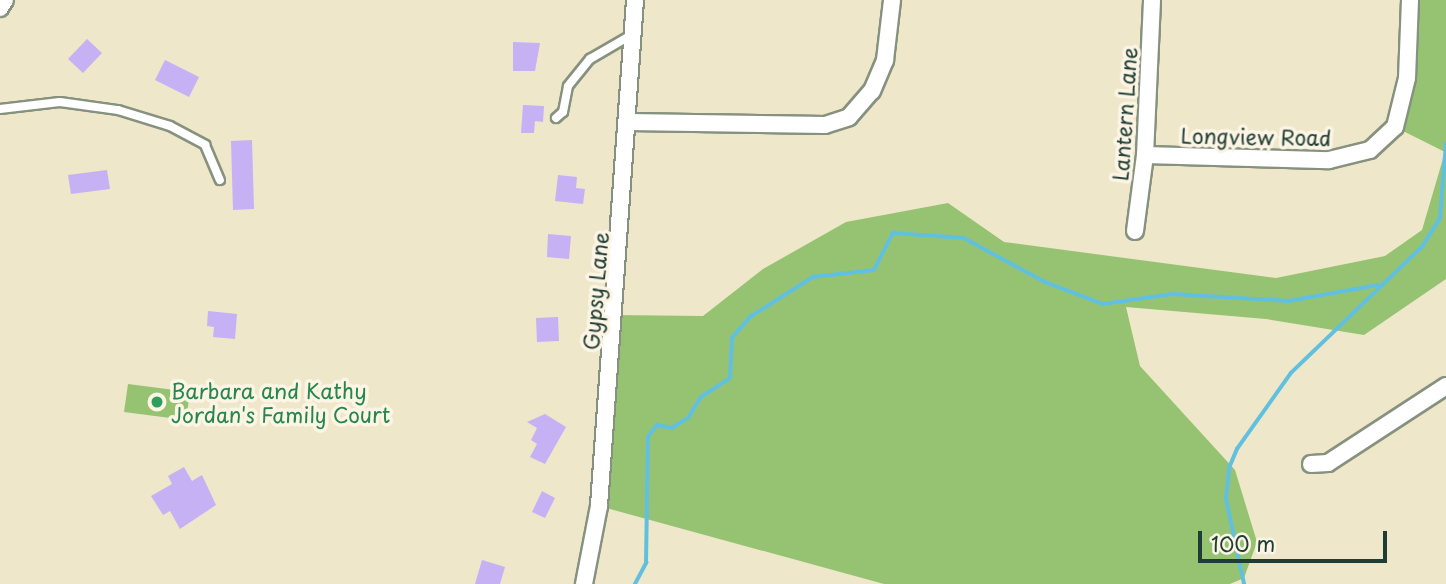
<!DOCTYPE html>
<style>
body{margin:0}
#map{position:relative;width:1446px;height:584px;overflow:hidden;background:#eee7ca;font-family:"Playpen Sans",sans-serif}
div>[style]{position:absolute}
.green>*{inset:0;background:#96c371}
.stream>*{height:3.5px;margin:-1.75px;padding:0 1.75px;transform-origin:1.75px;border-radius:1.75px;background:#61c0e0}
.building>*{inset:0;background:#c6b1f5}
.roads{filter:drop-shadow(2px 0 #86927f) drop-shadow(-2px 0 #86927f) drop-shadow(0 2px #86927f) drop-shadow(0 -2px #86927f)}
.lane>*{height:8px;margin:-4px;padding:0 4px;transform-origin:4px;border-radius:4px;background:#fff}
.street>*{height:16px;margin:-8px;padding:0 8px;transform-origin:8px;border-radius:8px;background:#fff}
.dots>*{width:19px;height:19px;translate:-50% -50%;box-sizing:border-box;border:4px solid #fcf5e5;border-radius:50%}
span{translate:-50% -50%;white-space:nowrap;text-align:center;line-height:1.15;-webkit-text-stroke:7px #fcf5e5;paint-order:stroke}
.street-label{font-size:21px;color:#1f3d34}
.leisure-label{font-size:21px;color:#27864d}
.left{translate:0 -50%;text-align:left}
.scale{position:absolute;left:1198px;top:531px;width:189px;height:32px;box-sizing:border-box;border:4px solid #1f3d34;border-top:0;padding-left:9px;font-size:21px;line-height:24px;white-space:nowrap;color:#1f3d34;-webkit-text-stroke:5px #fcf5e5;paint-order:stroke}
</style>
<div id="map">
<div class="green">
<i style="clip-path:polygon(1410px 0,1446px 0,1446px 279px,1364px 335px,1266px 319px,1126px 307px,1140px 366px,1235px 470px,1257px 542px,1244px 578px,1230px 584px,884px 584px,599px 506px,614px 315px,703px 316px,763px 269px,846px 222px,948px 203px,1004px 242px,1276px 278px,1385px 256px,1422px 230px,1445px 152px,1395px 127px)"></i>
<i style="clip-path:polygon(128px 384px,190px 392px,186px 420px,124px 412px)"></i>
</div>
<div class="stream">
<i style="left:635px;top:584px;width:24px;rotate:-62deg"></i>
<i style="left:646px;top:563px;width:126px;rotate:-89.1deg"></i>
<i style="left:648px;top:437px;width:15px;rotate:-53deg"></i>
<i style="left:657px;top:425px;width:15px;rotate:11deg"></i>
<i style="left:672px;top:428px;width:19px;rotate:-32deg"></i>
<i style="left:688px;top:418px;width:25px;rotate:-58deg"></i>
<i style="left:701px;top:397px;width:35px;rotate:-33deg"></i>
<i style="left:730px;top:378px;width:40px;rotate:-87.1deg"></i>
<i style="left:732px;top:338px;width:28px;rotate:-49deg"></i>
<i style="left:750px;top:317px;width:75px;rotate:-32.4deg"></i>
<i style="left:813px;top:277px;width:61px;rotate:-6.5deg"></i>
<i style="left:874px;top:270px;width:42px;rotate:-62.8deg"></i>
<i style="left:893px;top:233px;width:71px;rotate:4deg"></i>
<i style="left:964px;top:238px;width:92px;rotate:28.5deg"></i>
<i style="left:1045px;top:282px;width:62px;rotate:20.8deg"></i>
<i style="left:1103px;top:304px;width:70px;rotate:-8.2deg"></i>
<i style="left:1172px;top:294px;width:117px;rotate:3.4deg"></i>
<i style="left:1289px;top:301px;width:90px;rotate:-10.2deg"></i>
<i style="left:1244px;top:584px;width:87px;rotate:-102deg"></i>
<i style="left:1226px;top:499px;width:31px;rotate:-84deg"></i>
<i style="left:1229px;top:468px;width:21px;rotate:-67deg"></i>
<i style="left:1237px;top:449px;width:93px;rotate:-54.6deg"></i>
<i style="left:1291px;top:373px;width:182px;rotate:-43.9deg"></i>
<i style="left:1422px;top:247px;width:34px;rotate:-58deg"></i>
<i style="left:1440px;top:218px;width:74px;rotate:-85.4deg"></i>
</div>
<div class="building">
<i style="clip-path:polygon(87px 39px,102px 53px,83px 73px,68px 59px)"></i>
<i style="clip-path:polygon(513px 42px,540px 43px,535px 71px,513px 71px)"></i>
<i style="clip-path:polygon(165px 60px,199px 77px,189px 97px,155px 80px)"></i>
<i style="clip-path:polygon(523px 105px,544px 106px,543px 122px,535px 121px,534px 133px,521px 133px)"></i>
<i style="clip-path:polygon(252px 140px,254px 209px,233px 210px,231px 141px)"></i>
<i style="clip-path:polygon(107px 170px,110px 189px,71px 194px,68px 175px)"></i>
<i style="clip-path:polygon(558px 175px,577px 177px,576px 188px,585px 189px,583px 204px,555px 201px)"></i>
<i style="clip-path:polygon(548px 234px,571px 236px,569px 259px,547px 257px)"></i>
<i style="clip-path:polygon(208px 311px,237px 314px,235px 339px,213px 337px,214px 327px,207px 326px)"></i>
<i style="clip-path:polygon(558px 317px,559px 341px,537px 342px,536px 318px)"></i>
<i style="clip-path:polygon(545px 414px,566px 427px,545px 464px,530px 457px,537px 444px,531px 440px,537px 428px,527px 422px)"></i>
<i style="clip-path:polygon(184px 467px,192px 481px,202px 475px,216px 505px,180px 529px,170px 511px,163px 515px,151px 496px,172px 484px,168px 476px)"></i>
<i style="clip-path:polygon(542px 491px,555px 498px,545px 518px,532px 512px)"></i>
<i style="clip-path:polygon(482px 560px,505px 567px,500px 584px,475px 584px)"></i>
</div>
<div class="roads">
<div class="lane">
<i style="left:0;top:109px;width:60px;rotate:-6.7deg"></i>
<i style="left:60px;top:102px;width:59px;rotate:7.9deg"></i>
<i style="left:118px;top:110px;width:54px;rotate:17.1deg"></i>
<i style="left:170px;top:126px;width:40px;rotate:28deg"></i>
<i style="left:205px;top:145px;width:38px;rotate:67deg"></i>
<i style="left:556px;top:118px;width:9px;rotate:-41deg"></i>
<i style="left:563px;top:112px;width:26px;rotate:-79deg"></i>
<i style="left:568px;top:86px;width:35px;rotate:-51deg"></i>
<i style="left:590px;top:59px;width:50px;rotate:-30.2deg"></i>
</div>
<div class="street">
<i style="left:0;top:8px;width:9px;rotate:-58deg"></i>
<i style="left:629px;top:122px;width:196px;rotate:0.9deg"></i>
<i style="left:825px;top:125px;width:25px;rotate:-18deg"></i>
<i style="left:849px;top:117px;width:35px;rotate:-49deg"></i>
<i style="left:872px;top:91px;width:34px;rotate:-67deg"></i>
<i style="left:885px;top:60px;width:60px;rotate:-83.3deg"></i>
<i style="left:1145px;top:155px;width:184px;rotate:1.6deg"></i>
<i style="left:1329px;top:160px;width:42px;rotate:-13.7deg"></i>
<i style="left:1370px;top:150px;width:34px;rotate:-43deg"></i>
<i style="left:1395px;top:127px;width:50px;rotate:-76.2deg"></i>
<i style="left:1407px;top:78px;width:78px;rotate:-87.8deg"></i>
<i style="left:1135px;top:231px;width:77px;rotate:-82.5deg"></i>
<i style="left:1145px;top:155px;width:155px;rotate:-87.4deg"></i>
<i style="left:1311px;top:464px;width:17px;rotate:-3deg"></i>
<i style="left:1328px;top:463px;width:141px;rotate:-33.1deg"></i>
<i style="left:584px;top:584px;width:79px;rotate:-79.1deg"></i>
<i style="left:599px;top:506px;width:507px;rotate:-85.93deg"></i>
</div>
</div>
<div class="dots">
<i style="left:157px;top:402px;background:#2e9e5b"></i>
</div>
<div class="street-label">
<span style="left:1124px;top:114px;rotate:-86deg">Lantern Lane</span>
<span style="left:1256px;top:136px;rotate:1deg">Longview Road</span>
<span style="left:595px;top:291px;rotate:-85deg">Gypsy Lane</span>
</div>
<div class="leisure-label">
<span class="left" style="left:171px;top:402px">Barbara and Kathy<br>Jordan's Family Court</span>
</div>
<div class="scale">100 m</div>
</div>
